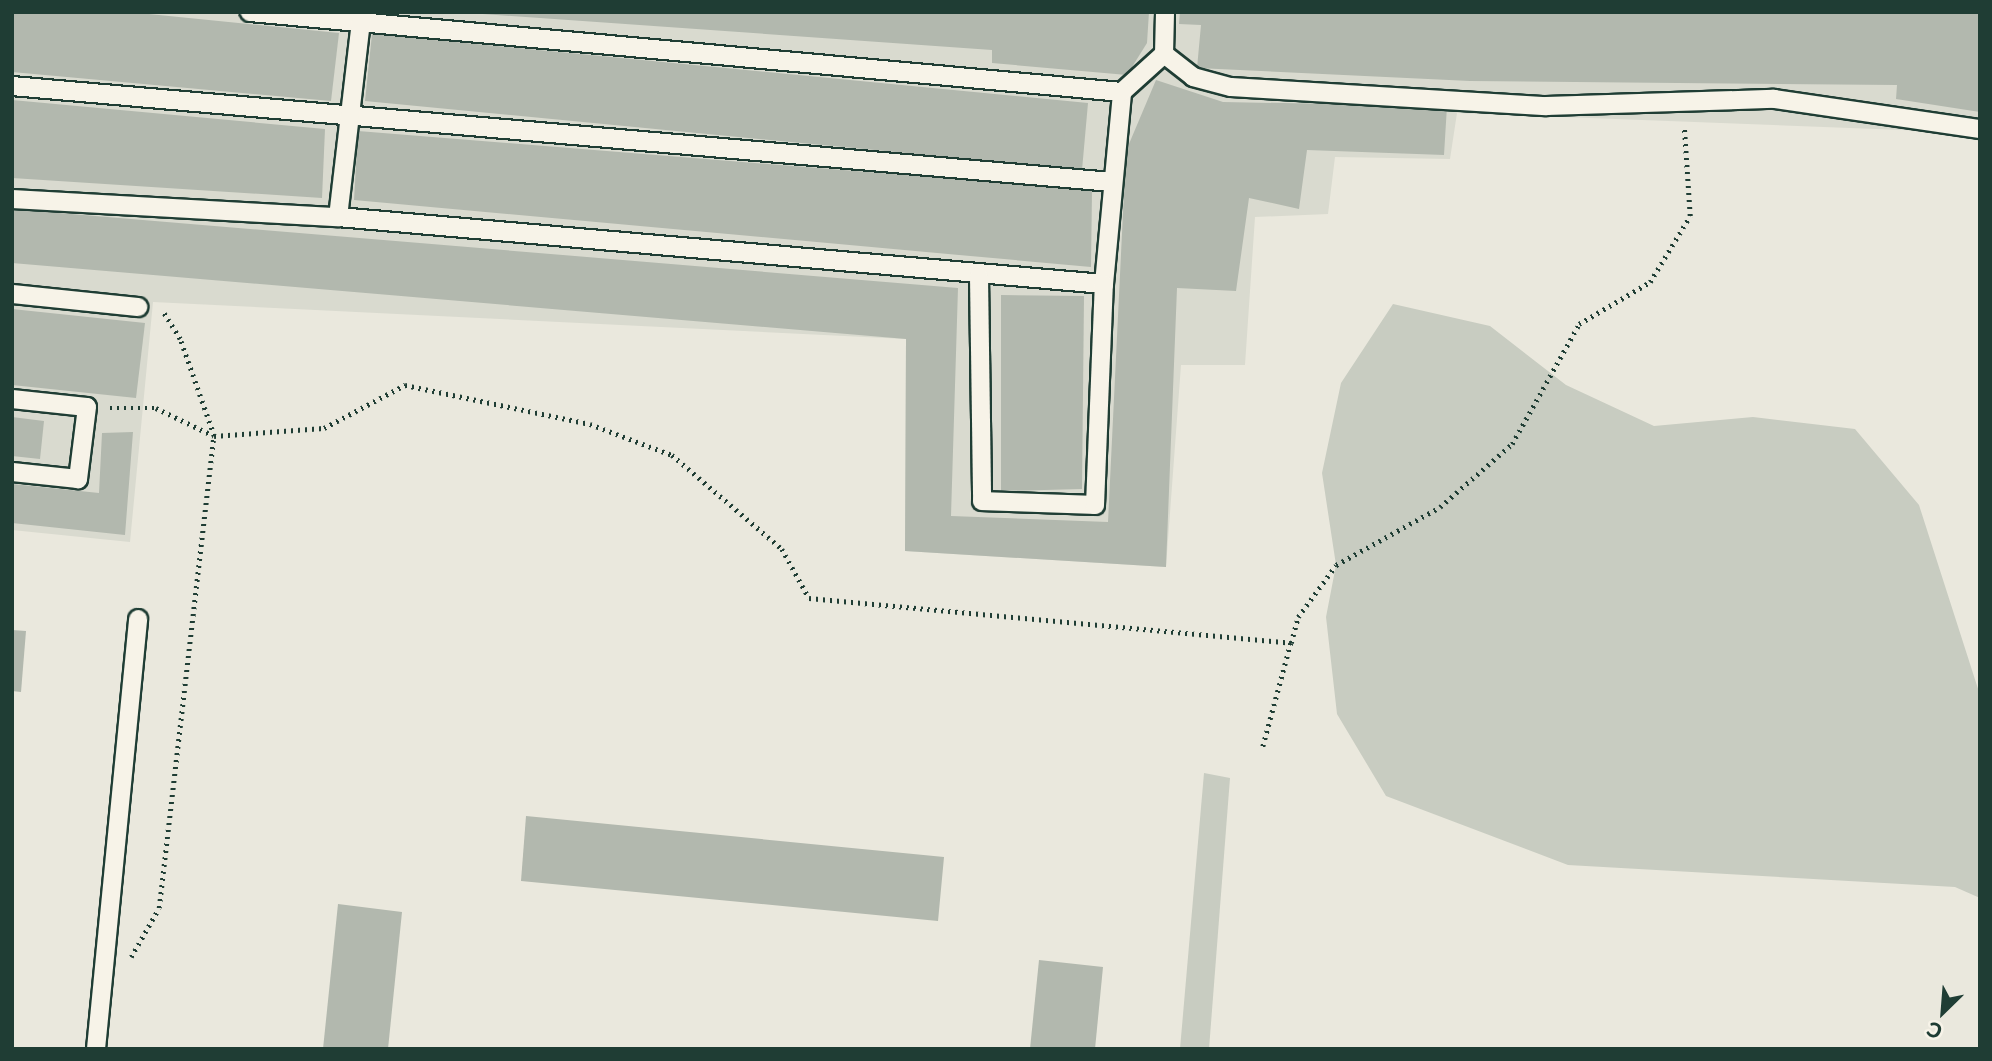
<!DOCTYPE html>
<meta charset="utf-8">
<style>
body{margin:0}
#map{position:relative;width:1992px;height:1061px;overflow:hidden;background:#eae8dd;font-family:"Playpen Sans",sans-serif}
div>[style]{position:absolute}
.built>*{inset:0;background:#d9dacf}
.green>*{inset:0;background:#c8ccc1}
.building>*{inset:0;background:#b2b8ae}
.path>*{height:4.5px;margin-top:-2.25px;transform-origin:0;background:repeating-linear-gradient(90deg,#1f3d34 0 2px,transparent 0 7px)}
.roads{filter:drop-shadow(2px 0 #1f3d34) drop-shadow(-2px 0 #1f3d34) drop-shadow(0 2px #1f3d34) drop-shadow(0 -2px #1f3d34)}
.service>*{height:18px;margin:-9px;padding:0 9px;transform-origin:9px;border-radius:9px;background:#f7f3e8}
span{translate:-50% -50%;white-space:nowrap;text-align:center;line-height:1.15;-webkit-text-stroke:5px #f7f3e8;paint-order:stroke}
.frame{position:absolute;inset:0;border:14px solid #1f3d34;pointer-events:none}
.north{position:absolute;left:1908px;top:977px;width:70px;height:70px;-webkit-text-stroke:5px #f7f3e8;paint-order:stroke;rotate:205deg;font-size:19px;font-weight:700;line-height:28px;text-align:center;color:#1f3d34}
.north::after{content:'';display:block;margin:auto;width:24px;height:32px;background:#1f3d34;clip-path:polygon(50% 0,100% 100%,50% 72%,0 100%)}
</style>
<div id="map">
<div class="built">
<i style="clip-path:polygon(12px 12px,1980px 12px,1980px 133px,1457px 113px,1450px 159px,1335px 157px,1328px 214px,1255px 217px,1245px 365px,1181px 365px,1166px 567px,905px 551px,906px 339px,153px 302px,130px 542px,12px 530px)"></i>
</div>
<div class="green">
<i style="clip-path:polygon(1393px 304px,1490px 326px,1566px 385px,1654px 426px,1753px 417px,1855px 429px,1919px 505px,1980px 695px,1980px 898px,1955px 887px,1568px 865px,1386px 796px,1337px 714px,1326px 617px,1336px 565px,1322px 473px,1341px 383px)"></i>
<i style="clip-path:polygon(1204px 773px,1230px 778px,1209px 1049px,1180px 1049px)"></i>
</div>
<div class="building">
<i style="clip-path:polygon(12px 12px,129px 12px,339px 33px,331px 101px,12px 72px)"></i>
<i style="clip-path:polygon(455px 12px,1149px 12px,1147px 43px,1127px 75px,992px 63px,992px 50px)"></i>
<i style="clip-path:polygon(1180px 12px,1980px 12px,1980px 112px,1896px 99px,1897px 85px,1470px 81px,1197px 68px,1201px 25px,1179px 24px)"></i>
<i style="clip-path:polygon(372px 34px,1088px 103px,1082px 170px,365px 101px)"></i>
<i style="clip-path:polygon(1156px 80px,1223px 102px,1447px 106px,1444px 155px,1307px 150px,1299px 209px,1249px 198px,1236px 291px,1177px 288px,1166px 567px,905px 551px,906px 339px,12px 263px,12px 209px,958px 288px,951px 516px,1108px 522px,1126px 151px)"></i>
<i style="clip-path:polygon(12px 100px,325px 129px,322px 198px,12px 178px)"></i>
<i style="clip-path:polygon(358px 131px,1092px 190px,1091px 267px,354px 200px)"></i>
<i style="clip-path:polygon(1001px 295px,1084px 296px,1082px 489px,1001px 491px)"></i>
<i style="clip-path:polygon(12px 309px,145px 323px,136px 398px,12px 385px)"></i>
<i style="clip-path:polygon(12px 417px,44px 421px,40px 459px,12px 456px)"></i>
<i style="clip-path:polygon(133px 432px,125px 535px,12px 523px,12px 484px,99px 493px,102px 433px)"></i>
<i style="clip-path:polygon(12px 630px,26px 631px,21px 692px,12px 691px)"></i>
<i style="clip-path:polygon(526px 816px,944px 857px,938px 921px,521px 881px)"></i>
<i style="clip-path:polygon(338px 904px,402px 912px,388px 1049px,323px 1049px)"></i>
<i style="clip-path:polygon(1039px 960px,1103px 967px,1095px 1049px,1030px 1049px)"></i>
</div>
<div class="path">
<i style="left:110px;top:408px;width:46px"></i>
<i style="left:156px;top:408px;width:64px;rotate:25.8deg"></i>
<i style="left:214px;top:436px;width:110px;rotate:-4.2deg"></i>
<i style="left:324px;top:428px;width:92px;rotate:-28deg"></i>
<i style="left:405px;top:385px;width:189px;rotate:11.9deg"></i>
<i style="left:590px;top:424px;width:88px;rotate:20.7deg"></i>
<i style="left:672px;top:455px;width:145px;rotate:40.5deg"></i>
<i style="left:782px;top:549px;width:56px;rotate:61.1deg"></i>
<i style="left:809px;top:598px;width:484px;rotate:5.3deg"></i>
<i style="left:1291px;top:643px;width:108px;rotate:105.1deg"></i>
<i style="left:1291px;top:643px;width:27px;rotate:-75deg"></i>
<i style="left:1298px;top:617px;width:64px;rotate:-53.8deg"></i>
<i style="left:1336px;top:565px;width:119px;rotate:-29.1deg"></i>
<i style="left:1440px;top:507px;width:96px;rotate:-41.2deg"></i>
<i style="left:1512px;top:444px;width:137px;rotate:-60.8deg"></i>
<i style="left:1579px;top:324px;width:82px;rotate:-30.6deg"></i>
<i style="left:1650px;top:282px;width:77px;rotate:-58.8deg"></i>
<i style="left:1690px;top:216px;width:90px;rotate:-93.8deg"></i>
<i style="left:131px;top:957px;width:56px;rotate:-60.3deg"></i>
<i style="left:159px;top:908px;width:475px;rotate:-83.4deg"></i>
<i style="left:214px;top:436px;width:103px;rotate:-109.3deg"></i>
<i style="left:180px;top:339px;width:32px;rotate:-122deg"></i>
</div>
<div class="roads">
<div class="service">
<i style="left:1164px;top:54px;width:37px;rotate:38deg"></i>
<i style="left:1193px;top:77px;width:39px;rotate:15deg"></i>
<i style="left:1231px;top:87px;width:316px;rotate:3.5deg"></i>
<i style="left:1546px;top:106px;width:228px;rotate:-1.8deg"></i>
<i style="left:1774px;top:99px;width:208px;rotate:8.3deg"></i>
<i style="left:12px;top:86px;width:1103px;rotate:4.99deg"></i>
<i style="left:1122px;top:92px;width:57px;rotate:-42.1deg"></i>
<i style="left:1164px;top:54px;width:42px;rotate:-88.6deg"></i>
<i style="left:12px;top:199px;width:326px;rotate:3.2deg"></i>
<i style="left:338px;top:217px;width:769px;rotate:5deg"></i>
<i style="left:1104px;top:284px;width:193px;rotate:-84.6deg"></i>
<i style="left:1122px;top:92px;width:876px;rotate:-174.76deg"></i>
<i style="left:338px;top:217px;width:206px;rotate:-83.3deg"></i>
<i style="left:979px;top:277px;width:224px;rotate:89.2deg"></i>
<i style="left:982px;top:501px;width:113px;rotate:2deg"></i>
<i style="left:1095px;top:505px;width:221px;rotate:-87.7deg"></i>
<i style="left:12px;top:294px;width:127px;rotate:5.9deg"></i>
<i style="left:12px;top:399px;width:75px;rotate:6.1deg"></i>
<i style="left:87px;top:407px;width:73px;rotate:97.1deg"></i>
<i style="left:78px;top:479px;width:66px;rotate:-173.9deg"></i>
<i style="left:96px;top:1049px;width:432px;rotate:-84.4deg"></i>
</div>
</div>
<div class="frame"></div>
<div class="north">С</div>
</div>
